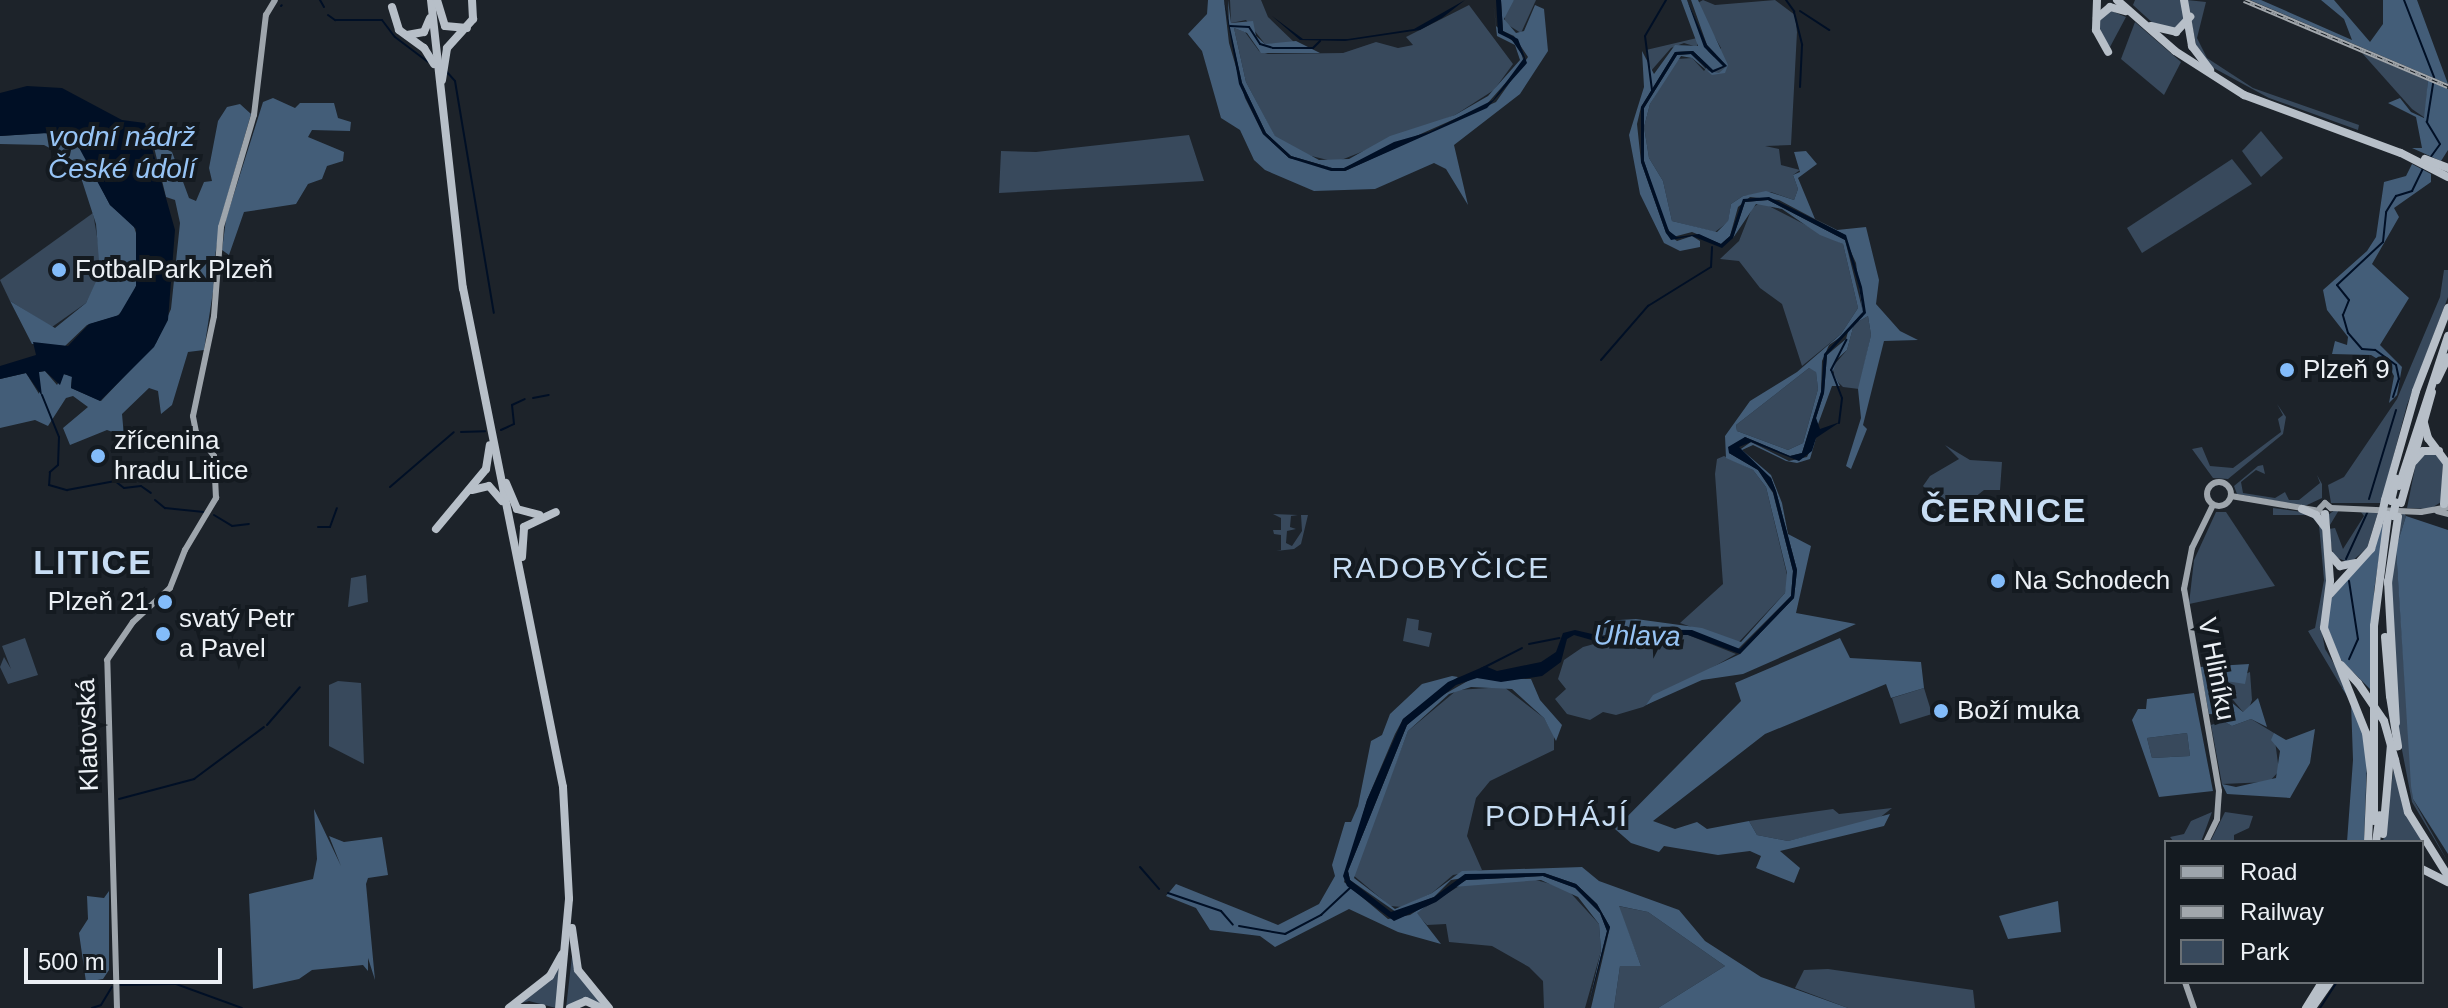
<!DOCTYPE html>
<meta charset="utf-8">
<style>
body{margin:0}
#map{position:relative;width:2448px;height:1008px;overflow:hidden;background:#1d232a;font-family:Helvetica,sans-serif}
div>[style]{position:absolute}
.green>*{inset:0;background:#38495c}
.forest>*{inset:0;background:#435d78}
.water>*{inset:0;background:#000f25}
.stream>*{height:2px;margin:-1px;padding:0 1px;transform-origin:1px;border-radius:1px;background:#000f25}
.major>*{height:6px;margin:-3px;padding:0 3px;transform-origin:3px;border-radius:3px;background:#9ea5ac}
.major>.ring{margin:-3px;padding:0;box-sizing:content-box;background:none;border:6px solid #9ea5ac;border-radius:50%}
.highway>*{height:8px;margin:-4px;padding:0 4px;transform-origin:4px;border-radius:4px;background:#b7bfc8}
.rail>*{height:5px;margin-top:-2.5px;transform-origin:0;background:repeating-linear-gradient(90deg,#141a20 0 6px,#a2a7ac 0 12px);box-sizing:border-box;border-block:2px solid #a2a7ac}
.highway-bridge>*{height:8px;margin:-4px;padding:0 4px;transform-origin:4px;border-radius:4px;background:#b7bfc8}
.dots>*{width:22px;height:22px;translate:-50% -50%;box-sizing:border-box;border:4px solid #141a20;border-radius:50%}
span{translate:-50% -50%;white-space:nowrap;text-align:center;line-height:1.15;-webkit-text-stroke:8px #141a20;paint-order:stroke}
.poi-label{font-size:26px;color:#ecf0f5}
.left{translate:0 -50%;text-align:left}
.right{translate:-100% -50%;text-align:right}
.street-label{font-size:26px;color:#ecf0f5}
.water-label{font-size:28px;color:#97c4f5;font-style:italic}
.quarter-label{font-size:30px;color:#c7ddf4;letter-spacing:2px}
.district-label{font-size:34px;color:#c7ddf4;font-weight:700;letter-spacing:2px}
.legend{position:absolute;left:2164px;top:840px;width:260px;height:144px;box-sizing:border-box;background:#141a20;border:2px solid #6a7075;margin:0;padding:10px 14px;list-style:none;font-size:24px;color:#ecf0f5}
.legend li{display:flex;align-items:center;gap:16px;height:40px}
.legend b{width:40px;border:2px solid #6a7075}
.scale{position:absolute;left:24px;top:948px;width:198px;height:36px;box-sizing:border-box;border:4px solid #ecf0f5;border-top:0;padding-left:10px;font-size:24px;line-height:28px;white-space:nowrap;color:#ecf0f5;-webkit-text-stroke:6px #141a20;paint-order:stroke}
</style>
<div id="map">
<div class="green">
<i style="clip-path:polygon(1230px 0,1261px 0,1268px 17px,1295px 43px,1265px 44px,1246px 20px,1231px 23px)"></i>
<i style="clip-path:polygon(1514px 0,1536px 0,1521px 33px,1505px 23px,1505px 7px)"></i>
<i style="clip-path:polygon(1703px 0,1715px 5px,1775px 0,1795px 15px,1797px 32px,1791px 145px,1765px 146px,1779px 149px,1781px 165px,1800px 170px,1793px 175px,1798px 189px,1794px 200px,1771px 192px,1743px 196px,1731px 204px,1728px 222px,1715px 232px,1672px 221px,1663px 181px,1649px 158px,1644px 127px,1650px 104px,1677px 59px,1692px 58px,1704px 71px,1721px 48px,1696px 4px)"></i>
<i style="clip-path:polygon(2135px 0,2182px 0,2188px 14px,2179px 29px,2156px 26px,2133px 5px)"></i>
<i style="clip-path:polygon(2187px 0,2206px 2px,2197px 38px,2207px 58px,2253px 88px,2359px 125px,2358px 130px,2269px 98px,2210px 66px,2198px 54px)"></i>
<i style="clip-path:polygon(1469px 5px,1513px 64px,1494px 90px,1455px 115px,1336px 162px,1299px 153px,1275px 137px,1246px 82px,1234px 28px,1245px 32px,1259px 51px,1268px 54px,1343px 53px,1376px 42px,1398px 48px,1413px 45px,1406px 37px)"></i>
<i style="clip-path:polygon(2107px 9px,2126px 17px,2110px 47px,2101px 35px,2099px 21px)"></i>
<i style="clip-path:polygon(2135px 22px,2181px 62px,2164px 95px,2121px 59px)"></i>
<i style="clip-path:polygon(1697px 38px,1697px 47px,1684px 43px,1671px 48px,1650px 72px,1646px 50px)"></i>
<i style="clip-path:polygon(2362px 53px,2428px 80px,2425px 118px,2412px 109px)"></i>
<i style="clip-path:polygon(2261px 131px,2283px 158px,2261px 177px,2242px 151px)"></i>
<i style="clip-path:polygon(1189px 135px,1204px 181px,999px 193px,1001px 151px,1036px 152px)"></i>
<i style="clip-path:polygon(2232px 159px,2252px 184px,2142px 253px,2127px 228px)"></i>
<i style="clip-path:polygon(1761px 202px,1843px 244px,1858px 308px,1841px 334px,1802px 366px,1782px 304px,1760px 288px,1739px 261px,1720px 259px,1739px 241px,1752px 208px)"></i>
<i style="clip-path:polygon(93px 213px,100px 254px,97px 282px,86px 303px,52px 327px,10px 301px,0 280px)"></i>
<i style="clip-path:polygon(2444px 270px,2448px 270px,2448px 297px,2407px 405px,2381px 503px,2331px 503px,2328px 485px,2344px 477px,2397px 399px,2440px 297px)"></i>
<i style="clip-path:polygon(1868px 316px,1871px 335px,1859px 389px,1843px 387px,1834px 378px,1834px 365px,1847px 350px,1854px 324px)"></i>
<i style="clip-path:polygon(1809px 368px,1816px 371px,1818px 389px,1803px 443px,1788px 450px,1737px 431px,1736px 425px)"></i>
<i style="clip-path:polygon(2277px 404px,2286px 417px,2283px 434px,2228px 479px,2213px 478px,2192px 449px,2202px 447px,2210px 466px,2233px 468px,2281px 432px,2278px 419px,2283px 415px)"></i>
<i style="clip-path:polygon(1945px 445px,1970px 460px,2002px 462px,2000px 490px,1984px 490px,1950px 517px,1923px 486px,1930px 476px,1959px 459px)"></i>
<i style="clip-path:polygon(2435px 452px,2443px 462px,2441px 502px,2430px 509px,2407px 508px,2416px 463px,2421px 455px)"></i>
<i style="clip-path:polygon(1724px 456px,1753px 470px,1766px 487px,1788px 579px,1785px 593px,1738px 643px,1680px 623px,1723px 584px,1715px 474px,1717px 459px)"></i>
<i style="clip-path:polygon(2263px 465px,2265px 474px,2256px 470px,2241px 482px,2243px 493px,2275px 498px,2285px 492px,2289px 500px,2299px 500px,2320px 483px,2317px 475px,2322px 484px,2322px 498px,2305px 506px,2237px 494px,2234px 486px,2258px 466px)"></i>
<i style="clip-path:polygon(2273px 508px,2310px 513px,2322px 526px,2328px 587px,2321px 627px,2325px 649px,2347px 685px,2342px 688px,2308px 631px,2315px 628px,2324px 580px,2319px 525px,2310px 515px,2273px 515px)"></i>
<i style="clip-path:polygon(2336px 509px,2379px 509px,2367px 548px,2350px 563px,2333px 556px,2329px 529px,2335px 528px,2343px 549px,2364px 516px,2361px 512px,2339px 510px,2330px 525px,2328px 515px)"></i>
<i style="clip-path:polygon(2403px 511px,2406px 516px,2396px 548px,2413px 799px,2448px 862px,2412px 802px,2397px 724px,2391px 585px,2400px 519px)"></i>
<i style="clip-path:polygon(2216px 512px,2226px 512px,2275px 586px,2189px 604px,2194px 560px)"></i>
<i style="clip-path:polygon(1273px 514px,1298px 515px,1291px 516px,1290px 527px,1296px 529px,1287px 531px,1286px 543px,1292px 546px,1302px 531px,1301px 515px,1308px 515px,1301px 544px,1294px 549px,1276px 551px,1281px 550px,1281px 535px,1274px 534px,1273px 530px,1281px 530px,1281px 518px)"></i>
<i style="clip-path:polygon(366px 575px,368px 602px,348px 607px,351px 578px)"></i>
<i style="clip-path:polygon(1407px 618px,1419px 620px,1418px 630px,1432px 633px,1429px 647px,1403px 641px)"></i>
<i style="clip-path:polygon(1631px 634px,1688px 635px,1736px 654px,1643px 707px,1616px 715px,1603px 712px,1590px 720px,1567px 714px,1555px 699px,1566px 689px,1558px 679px,1564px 660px,1583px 647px)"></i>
<i style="clip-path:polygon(25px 638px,38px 675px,8px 684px,0 667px,4px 657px,11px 669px,2px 646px)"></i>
<i style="clip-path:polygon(2250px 672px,2252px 700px,2248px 711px,2243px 712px,2224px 689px,2226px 682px)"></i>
<i style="clip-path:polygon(338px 681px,361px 683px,364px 764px,329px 746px,329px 685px)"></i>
<i style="clip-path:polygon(1504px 687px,1544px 718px,1554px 735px,1554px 750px,1490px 781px,1476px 798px,1467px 836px,1482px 870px,1453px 875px,1432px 893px,1402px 907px,1390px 906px,1353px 875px,1408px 731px,1457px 690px)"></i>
<i style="clip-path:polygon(1924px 688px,1932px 714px,1900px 724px,1892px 698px)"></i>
<i style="clip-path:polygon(2251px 719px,2274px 733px,2279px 771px,2269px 782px,2222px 784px,2211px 725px,2223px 721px,2232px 726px)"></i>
<i style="clip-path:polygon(2187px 733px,2190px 756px,2152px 758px,2147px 738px)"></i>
<i style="clip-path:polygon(2394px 767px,2402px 804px,2422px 842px,2383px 842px)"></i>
<i style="clip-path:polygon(1892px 808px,1878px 819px,1788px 841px,1757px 835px,1749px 821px,1833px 809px,1839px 814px)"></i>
<i style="clip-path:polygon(2212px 812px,2201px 842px,2174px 842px,2170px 837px,2184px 834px,2191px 821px)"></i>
<i style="clip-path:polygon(2225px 812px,2253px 816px,2249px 828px,2234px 835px,2234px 842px,2210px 842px)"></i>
<i style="clip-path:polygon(1532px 879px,1566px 888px,1599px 924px,1601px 951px,1585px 1008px,1544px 1008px,1543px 981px,1529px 967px,1492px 946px,1449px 942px,1446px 924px,1427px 925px,1416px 913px,1464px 883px)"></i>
<i style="clip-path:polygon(1618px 906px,1648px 912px,1725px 966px,1658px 1008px,1614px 1008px,1620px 966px,1641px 966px)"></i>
<i style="clip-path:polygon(572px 956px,605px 1008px,588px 998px,566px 1008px)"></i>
<i style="clip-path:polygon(560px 965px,556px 1008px,529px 1001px,518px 1004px)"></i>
<i style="clip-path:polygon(1828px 969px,1973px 990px,1975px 1008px,1848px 1008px,1795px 988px,1804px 970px)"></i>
</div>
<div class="forest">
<i style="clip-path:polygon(1208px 0,1224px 0,1229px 43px,1245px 98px,1263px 134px,1289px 158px,1345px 171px,1496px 102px,1528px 57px,1514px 36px,1503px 31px,1501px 0,1514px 0,1504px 19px,1516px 33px,1524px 31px,1535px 5px,1544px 9px,1548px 51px,1520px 94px,1454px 145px,1468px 205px,1446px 169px,1434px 163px,1375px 189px,1314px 191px,1265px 170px,1254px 160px,1240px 130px,1221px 118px,1202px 51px,1188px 34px,1207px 14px)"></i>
<i style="clip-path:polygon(1228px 0,1231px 23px,1253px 21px,1256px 36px,1265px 44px,1296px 41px,1320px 53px,1261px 53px,1247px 33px,1234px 28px,1246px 82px,1275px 136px,1319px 160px,1349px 159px,1390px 136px,1455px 115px,1488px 96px,1520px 60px,1515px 45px,1497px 36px,1493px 0,1496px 26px,1519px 47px,1524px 62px,1486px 105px,1344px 168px,1332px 168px,1291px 156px,1266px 133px,1242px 83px,1229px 26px)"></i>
<i style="clip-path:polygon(1681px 0,1687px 0,1708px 51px,1723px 66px,1713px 70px,1693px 51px,1675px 52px,1641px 107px,1637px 124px,1641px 162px,1666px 233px,1677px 241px,1692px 236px,1700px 241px,1700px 247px,1680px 251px,1664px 243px,1640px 194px,1629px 135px,1644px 87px,1642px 51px,1654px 74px,1675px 45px,1698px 46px)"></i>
<i style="clip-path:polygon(1691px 0,1698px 0,1728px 65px,1725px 73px,1712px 75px,1692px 58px,1681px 56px,1650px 104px,1644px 127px,1649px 158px,1663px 181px,1672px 221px,1717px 232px,1728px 221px,1731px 204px,1743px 196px,1766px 191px,1794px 200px,1798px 189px,1793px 175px,1800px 172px,1794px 152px,1806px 151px,1817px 164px,1798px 178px,1815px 219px,1837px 230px,1866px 227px,1879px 280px,1876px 304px,1900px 331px,1918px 340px,1884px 341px,1863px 425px,1867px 429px,1851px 469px,1846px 466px,1861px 418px,1858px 389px,1871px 335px,1868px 316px,1854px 324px,1847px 350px,1836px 360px,1833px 373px,1840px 386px,1832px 386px,1817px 427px,1816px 418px,1824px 393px,1827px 355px,1846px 339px,1849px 328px,1863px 316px,1856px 263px,1843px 234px,1779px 200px,1750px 197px,1738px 207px,1730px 236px,1721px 244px,1692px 232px,1673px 237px,1665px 224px,1644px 161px,1641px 124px,1644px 108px,1677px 55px,1691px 54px,1708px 71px,1719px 73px,1727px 66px,1707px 45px)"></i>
<i style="clip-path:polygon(2250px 0,2261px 0,2352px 40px,2344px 19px,2321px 0,2334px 0,2370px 42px,2383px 24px,2383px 0,2417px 0,2448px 84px)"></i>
<i style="clip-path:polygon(2428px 80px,2448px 89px,2448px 150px,2441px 161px,2412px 148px,2422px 148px,2416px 117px,2388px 103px,2400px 98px,2411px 112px,2424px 118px)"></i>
<i style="clip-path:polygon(273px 98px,295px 108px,300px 103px,334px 103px,338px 118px,351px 122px,350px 131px,312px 130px,308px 137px,344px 152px,343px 161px,327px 166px,322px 179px,308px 184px,296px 204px,244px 212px,229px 255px,222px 250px,226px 219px,263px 102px)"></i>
<i style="clip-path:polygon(240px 104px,251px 114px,221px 218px,214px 263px,209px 265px,214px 285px,204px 350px,188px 352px,172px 405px,161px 414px,158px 391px,149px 388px,122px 414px,124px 436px,107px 430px,70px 445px,63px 428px,88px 407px,73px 396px,66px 398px,48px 426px,35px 420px,0 428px,0 379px,26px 373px,39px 394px,39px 372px,45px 371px,57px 385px,63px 374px,72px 376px,71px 388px,101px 401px,156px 343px,171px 309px,180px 223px,175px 200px,166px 197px,153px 143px,172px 152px,189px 198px,196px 201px,204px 182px,212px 181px,209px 168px,218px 121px,227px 107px)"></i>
<i style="clip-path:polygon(44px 133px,67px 137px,80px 147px,110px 205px,133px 224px,137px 236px,136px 286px,129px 305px,117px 316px,87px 325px,65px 346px,32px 344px,10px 301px,55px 328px,86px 303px,100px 273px,96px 224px,76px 162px,44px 145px,0 144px,0 136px)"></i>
<i style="clip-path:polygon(2412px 164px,2431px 174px,2431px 182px,2394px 208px,2399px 217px,2372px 264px,2409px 298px,2380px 345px,2402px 367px,2397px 395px,2389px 403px,2394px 376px,2389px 366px,2371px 355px,2332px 354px,2335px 341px,2347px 345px,2348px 337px,2327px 310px,2323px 290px,2367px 251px,2376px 237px,2384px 182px,2406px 176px)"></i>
<i style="clip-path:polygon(evenodd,1768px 200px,1845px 240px,1863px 312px,1842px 336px,1829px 345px,1822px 361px,1821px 392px,1802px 453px,1790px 456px,1745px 437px,1729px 453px,1758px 470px,1773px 493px,1793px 571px,1791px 596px,1737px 650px,1674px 628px,1629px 629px,1597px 637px,1603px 621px,1636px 619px,1702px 628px,1741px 642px,1785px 593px,1787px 573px,1766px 487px,1753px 470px,1726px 458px,1725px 436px,1750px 401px,1797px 372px,1841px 334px,1858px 308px,1843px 244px,1820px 235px,1782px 209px,1756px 204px,1733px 238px,1745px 202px,1768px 200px,1809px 368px,1816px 372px,1818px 389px,1803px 443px,1788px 450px,1737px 431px,1736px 425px,1809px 368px)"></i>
<i style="clip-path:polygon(1816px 438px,1810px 459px,1797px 463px,1786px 461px,1753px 445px,1742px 450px,1771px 475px,1782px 503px,1788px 534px,1811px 546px,1796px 613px,1856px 624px,1743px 674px,1702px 680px,1646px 705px,1653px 695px,1740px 654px,1794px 598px,1797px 570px,1776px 491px,1771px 478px,1738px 451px,1751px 442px,1789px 461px,1807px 457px)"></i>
<i style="clip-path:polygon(2406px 516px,2448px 530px,2448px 854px,2413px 799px,2411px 786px,2396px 548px)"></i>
<i style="clip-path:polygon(2385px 518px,2374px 591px,2372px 691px,2340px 659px,2326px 623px,2330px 600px,2374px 548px)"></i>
<i style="clip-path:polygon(1840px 638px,1850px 658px,1921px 662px,1924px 688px,1891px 698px,1886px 684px,1765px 734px,1653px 821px,1675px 829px,1697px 822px,1707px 829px,1749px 821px,1757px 835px,1788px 841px,1890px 814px,1884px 826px,1780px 851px,1800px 868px,1794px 883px,1756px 868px,1761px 856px,1750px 851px,1718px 855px,1664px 846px,1659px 852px,1631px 843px,1615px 829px,1741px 701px,1735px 683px)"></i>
<i style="clip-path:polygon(2249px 664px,2245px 684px,2226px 681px,2224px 696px,2243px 712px,2258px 698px,2267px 727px,2251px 719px,2232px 726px,2223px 721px,2225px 715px,2209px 714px,2200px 667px)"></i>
<i style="clip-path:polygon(1452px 676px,1458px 677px,1403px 719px,1395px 734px,1367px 800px,1344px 882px,1388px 919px,1410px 915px,1466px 880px,1543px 876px,1576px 888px,1600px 913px,1607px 931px,1588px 1008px,1601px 951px,1599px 924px,1578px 897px,1541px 880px,1453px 887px,1417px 913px,1441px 944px,1398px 932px,1349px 909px,1275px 947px,1260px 936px,1210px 930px,1196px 908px,1166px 896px,1176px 884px,1278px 925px,1319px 904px,1335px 876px,1332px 865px,1345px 822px,1351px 822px,1358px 806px,1371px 741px,1382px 735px,1390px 714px,1422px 684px)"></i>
<i style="clip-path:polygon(1473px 678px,1531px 679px,1540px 700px,1562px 725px,1556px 741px,1544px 718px,1512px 689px,1471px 687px,1449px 694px,1408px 731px,1354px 878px,1395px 909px,1432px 893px,1462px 871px,1582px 867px,1599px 881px,1679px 910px,1705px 941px,1761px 977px,1848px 1008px,1658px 1008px,1725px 966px,1648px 912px,1619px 906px,1641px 966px,1620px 966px,1614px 1008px,1591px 1008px,1610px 927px,1597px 904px,1576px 884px,1544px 873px,1481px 875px,1451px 880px,1434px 897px,1396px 912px,1350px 880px,1348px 871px,1407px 725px,1436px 699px)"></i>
<i style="clip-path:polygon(2347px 685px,2361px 720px,2367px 760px,2364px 842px,2347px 842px,2353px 760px,2351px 702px,2342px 688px)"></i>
<i style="clip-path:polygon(evenodd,2194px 693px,2213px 791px,2159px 797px,2132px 720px,2138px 709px,2146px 709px,2147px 699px,2194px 693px,2187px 733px,2190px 756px,2152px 758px,2147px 738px,2187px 733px)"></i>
<i style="clip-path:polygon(2315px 729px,2310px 763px,2290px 798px,2227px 794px,2222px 784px,2236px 787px,2276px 778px,2280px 751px,2271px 740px,2274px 733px,2286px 740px)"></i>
<i style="clip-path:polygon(314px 809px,341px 866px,329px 836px,344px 842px,382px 837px,388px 875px,368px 878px,366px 884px,375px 980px,368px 958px,368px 971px,363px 965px,312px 970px,299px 979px,253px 989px,249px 894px,313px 879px,317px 859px)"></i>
<i style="clip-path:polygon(109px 891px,109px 970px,103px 979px,86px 982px,79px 933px,88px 919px,87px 896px,104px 898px)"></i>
<i style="clip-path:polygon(2058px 901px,2061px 932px,2008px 939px,1999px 916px)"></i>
</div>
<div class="water">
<i style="clip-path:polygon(1224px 0,1242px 83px,1266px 133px,1291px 156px,1332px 168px,1344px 168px,1394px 142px,1429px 132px,1493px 100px,1524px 58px,1512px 40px,1498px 33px,1496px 0,1501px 0,1503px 31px,1518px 39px,1527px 63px,1487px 108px,1345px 171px,1331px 171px,1289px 158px,1263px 134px,1239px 84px)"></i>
<i style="clip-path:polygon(1465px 0,1442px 18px,1420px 30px,1345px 41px,1300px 40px,1272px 16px,1303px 39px,1348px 39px,1414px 29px)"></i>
<i style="clip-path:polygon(1687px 0,1707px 45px,1727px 66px,1712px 73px,1691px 54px,1677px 55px,1644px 108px,1644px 161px,1669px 231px,1677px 237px,1699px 234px,1721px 244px,1730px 236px,1743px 199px,1769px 197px,1846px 235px,1862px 287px,1866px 313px,1827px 355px,1824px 393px,1816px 418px,1820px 429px,1840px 422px,1816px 438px,1812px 451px,1799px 461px,1751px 442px,1739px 447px,1771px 478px,1776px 491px,1797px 570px,1794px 598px,1740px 654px,1688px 635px,1631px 634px,1602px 643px,1574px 635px,1567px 639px,1561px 662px,1542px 676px,1501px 682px,1477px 678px,1456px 685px,1407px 725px,1348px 871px,1350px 880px,1391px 912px,1434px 897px,1465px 874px,1544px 873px,1576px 884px,1597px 904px,1610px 927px,1588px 1008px,1607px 931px,1600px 913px,1575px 888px,1543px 876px,1466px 880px,1436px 902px,1394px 921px,1347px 886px,1343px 876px,1367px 800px,1403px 719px,1448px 682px,1485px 666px,1497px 671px,1541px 662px,1556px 652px,1563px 633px,1575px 630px,1605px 637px,1629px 629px,1692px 630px,1740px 649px,1791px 596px,1793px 571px,1773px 492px,1758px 470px,1729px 453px,1728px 447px,1745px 437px,1790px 456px,1802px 453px,1821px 392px,1824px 354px,1863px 312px,1859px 287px,1845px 240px,1768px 200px,1745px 202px,1733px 238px,1722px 248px,1692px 236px,1671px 240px,1666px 233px,1641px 162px,1641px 107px,1675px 52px,1693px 51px,1713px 70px,1723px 66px,1704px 47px)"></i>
<i style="clip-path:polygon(27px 86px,62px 88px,122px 120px,145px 123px,175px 230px,168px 320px,154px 347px,100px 401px,71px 388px,72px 377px,64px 374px,60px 385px,45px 371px,39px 372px,42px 396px,26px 373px,0 379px,0 366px,36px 355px,33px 342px,68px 346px,89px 324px,119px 315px,136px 286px,136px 229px,110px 205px,77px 144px,48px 133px,0 136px,0 93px)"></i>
</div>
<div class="stream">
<i style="left:320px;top:0;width:8px;rotate:60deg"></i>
<i style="left:1786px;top:0;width:14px;rotate:54deg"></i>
<i style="left:2404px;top:0;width:83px;rotate:68.7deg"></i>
<i style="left:281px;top:6px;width:1px;rotate:-45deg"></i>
<i style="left:1800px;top:11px;width:35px;rotate:33deg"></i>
<i style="left:1794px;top:12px;width:34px;rotate:76deg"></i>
<i style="left:1802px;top:45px;width:42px;rotate:92.7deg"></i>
<i style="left:328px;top:15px;width:9px;rotate:36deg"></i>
<i style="left:335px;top:20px;width:47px"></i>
<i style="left:382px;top:20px;width:21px;rotate:53deg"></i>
<i style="left:395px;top:37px;width:41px;rotate:37.1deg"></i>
<i style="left:1230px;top:26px;width:19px;rotate:3deg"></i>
<i style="left:1249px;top:27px;width:20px;rotate:57deg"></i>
<i style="left:1260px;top:44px;width:14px;rotate:17deg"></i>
<i style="left:1273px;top:48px;width:40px"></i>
<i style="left:1313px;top:48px;width:10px;rotate:-45deg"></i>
<i style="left:446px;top:71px;width:13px;rotate:48deg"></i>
<i style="left:455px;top:81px;width:235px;rotate:80.5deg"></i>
<i style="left:1652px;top:90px;width:54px;rotate:-97.4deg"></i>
<i style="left:1645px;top:36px;width:42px;rotate:-59.7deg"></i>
<i style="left:2430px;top:158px;width:17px;rotate:-54deg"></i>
<i style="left:2440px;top:144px;width:26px;rotate:-121deg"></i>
<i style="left:2427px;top:122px;width:39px;rotate:-81deg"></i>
<i style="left:1601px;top:360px;width:72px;rotate:-49deg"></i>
<i style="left:1648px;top:306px;width:74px;rotate:-31.8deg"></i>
<i style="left:1711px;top:267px;width:20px;rotate:-87deg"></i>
<i style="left:42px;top:395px;width:45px;rotate:68deg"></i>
<i style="left:59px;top:437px;width:28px;rotate:92deg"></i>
<i style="left:58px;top:465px;width:11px;rotate:139deg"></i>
<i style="left:50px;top:472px;width:13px;rotate:94deg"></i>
<i style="left:49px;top:485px;width:19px;rotate:16deg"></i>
<i style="left:67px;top:490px;width:49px;rotate:-10.6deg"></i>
<i style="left:115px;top:481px;width:11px;rotate:38deg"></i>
<i style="left:124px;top:488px;width:17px;rotate:-7deg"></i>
<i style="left:141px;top:486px;width:12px;rotate:35deg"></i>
<i style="left:2393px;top:397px;width:19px;rotate:-72deg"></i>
<i style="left:2399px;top:379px;width:14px;rotate:-102deg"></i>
<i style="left:2396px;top:365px;width:26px;rotate:-144deg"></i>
<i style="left:2375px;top:350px;width:13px;rotate:-176deg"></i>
<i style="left:2362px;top:349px;width:21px;rotate:-131deg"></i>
<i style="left:2348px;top:333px;width:19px;rotate:-106deg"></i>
<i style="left:2343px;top:315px;width:16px;rotate:-68deg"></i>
<i style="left:2349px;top:300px;width:19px;rotate:-129deg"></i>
<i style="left:2337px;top:285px;width:63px;rotate:-43.1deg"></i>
<i style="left:2383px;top:242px;width:30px;rotate:-84deg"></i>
<i style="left:2386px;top:212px;width:19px;rotate:-58deg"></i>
<i style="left:2396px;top:196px;width:17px;rotate:-17deg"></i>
<i style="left:2412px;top:191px;width:28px;rotate:-64deg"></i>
<i style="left:533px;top:398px;width:16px;rotate:-11deg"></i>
<i style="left:1839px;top:423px;width:25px;rotate:-83deg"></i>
<i style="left:1842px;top:398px;width:30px;rotate:-111deg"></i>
<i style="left:1831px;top:370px;width:34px;rotate:-63deg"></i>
<i style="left:501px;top:430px;width:14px;rotate:-25deg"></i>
<i style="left:514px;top:424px;width:19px;rotate:-96deg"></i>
<i style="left:512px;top:405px;width:14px;rotate:-25deg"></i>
<i style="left:461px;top:432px;width:24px;rotate:-2deg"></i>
<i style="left:390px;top:487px;width:84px;rotate:-40.7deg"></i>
<i style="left:2369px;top:499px;width:93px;rotate:-73.1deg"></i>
<i style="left:155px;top:500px;width:13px;rotate:39deg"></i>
<i style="left:165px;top:508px;width:39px;rotate:6deg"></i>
<i style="left:214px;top:515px;width:21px;rotate:31deg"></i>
<i style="left:232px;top:526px;width:17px;rotate:-7deg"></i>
<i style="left:318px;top:527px;width:12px"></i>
<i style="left:330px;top:527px;width:20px;rotate:-70deg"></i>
<i style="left:2346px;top:559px;width:53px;rotate:-65.4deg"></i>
<i style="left:2349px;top:581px;width:59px;rotate:81.2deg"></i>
<i style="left:2358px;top:639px;width:22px;rotate:114deg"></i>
<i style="left:1529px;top:644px;width:31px;rotate:-11deg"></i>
<i style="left:1481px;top:669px;width:46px;rotate:-27.1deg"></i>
<i style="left:267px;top:725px;width:50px;rotate:-49deg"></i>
<i style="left:119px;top:799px;width:78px;rotate:-14.9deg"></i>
<i style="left:194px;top:779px;width:87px;rotate:-36.6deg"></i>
<i style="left:1140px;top:867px;width:29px;rotate:49deg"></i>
<i style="left:1168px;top:893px;width:56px;rotate:18.8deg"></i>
<i style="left:1221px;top:911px;width:18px;rotate:49deg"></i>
<i style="left:1239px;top:926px;width:47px;rotate:9.9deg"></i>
<i style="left:1285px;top:934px;width:41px;rotate:-27.8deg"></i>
<i style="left:1321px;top:915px;width:41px;rotate:-43deg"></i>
<i style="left:120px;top:985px;width:56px;rotate:-1deg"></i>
<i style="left:176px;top:984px;width:70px;rotate:20deg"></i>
<i style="left:92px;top:1008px;width:9px;rotate:-18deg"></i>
<i style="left:101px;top:1005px;width:21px;rotate:-59deg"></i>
<i style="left:2320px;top:1008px;width:31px;rotate:-57deg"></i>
</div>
<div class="major">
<i class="ring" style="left:2207px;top:482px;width:18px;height:18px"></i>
<i style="left:2231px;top:496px;width:90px;rotate:9.6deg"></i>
<i style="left:2320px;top:508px;width:7px;rotate:-45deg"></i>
<i style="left:2325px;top:503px;width:8px;rotate:40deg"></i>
<i style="left:2331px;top:508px;width:90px;rotate:2.5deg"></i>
<i style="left:2421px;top:512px;width:27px;rotate:-10deg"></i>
<i style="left:2437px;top:511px;width:11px;rotate:15deg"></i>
<i style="left:2206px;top:842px;width:25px;rotate:-64deg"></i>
<i style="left:2217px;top:819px;width:28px;rotate:-86deg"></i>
<i style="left:2219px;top:791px;width:205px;rotate:-99.8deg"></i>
<i style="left:2184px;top:589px;width:42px;rotate:-79deg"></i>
<i style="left:2192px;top:548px;width:48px;rotate:-64deg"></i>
<i style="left:2185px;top:982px;width:28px;rotate:71deg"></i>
<i style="left:117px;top:1008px;width:348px;rotate:-91.6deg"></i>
<i style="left:107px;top:660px;width:46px;rotate:-55.6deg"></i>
<i style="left:133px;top:622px;width:50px;rotate:-42.6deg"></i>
<i style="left:170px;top:588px;width:41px;rotate:-68.5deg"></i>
<i style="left:185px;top:550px;width:61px;rotate:-59.2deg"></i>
<i style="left:216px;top:498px;width:42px;rotate:-92.7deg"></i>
<i style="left:214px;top:456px;width:30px;rotate:-127deg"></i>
<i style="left:196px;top:432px;width:16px;rotate:-101deg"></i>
<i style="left:193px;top:416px;width:102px;rotate:-78.1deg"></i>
<i style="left:214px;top:316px;width:89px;rotate:-85.5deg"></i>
<i style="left:221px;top:227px;width:117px;rotate:-73.6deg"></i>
<i style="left:254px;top:115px;width:101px;rotate:-83.2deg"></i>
<i style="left:266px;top:15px;width:17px;rotate:-59deg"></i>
</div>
<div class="highway">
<i style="left:431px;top:0;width:290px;rotate:83.7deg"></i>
<i style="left:463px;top:288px;width:509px;rotate:78.67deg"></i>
<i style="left:563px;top:787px;width:112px;rotate:86.9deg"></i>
<i style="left:569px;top:899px;width:109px;rotate:95.2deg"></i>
<i style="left:437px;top:0;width:27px;rotate:73deg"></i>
<i style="left:445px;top:26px;width:22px;rotate:5deg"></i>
<i style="left:2097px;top:0;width:30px;rotate:92deg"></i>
<i style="left:2096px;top:30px;width:25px;rotate:61deg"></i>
<i style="left:2117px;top:0;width:77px;rotate:41.3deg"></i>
<i style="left:2175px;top:51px;width:82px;rotate:32.5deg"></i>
<i style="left:2244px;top:95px;width:167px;rotate:20.3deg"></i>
<i style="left:2401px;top:153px;width:53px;rotate:27.1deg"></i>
<i style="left:2184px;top:0;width:47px;rotate:80.1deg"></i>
<i style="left:2192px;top:46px;width:30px;rotate:53deg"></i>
<i style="left:392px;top:7px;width:24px;rotate:73deg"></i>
<i style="left:399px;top:30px;width:31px;rotate:36deg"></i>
<i style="left:424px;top:48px;width:19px;rotate:58deg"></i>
<i style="left:2097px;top:18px;width:17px;rotate:-40deg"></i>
<i style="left:2110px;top:7px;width:16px;rotate:15deg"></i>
<i style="left:2151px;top:26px;width:26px;rotate:13deg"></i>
<i style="left:2176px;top:32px;width:21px;rotate:-47deg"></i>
<i style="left:407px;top:35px;width:17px;rotate:-10deg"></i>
<i style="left:424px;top:32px;width:15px;rotate:-67deg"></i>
<i style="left:442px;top:80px;width:32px;rotate:-81deg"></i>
<i style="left:447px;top:48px;width:39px;rotate:-48deg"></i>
<i style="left:473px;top:19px;width:19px;rotate:-93deg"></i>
<i style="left:2425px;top:159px;width:25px;rotate:21deg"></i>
<i style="left:2437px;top:380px;width:25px;rotate:-64deg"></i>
<i style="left:2424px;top:423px;width:16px;rotate:75deg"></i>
<i style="left:2428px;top:438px;width:31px;rotate:53deg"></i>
<i style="left:2447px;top:463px;width:41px;rotate:94.2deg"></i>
<i style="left:2414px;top:461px;width:13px;rotate:-48deg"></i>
<i style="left:2423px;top:451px;width:16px"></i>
<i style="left:506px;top:483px;width:28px;rotate:67deg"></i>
<i style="left:517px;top:509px;width:23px;rotate:15deg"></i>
<i style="left:2399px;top:486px;width:158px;rotate:-71.9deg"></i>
<i style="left:472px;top:490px;width:17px;rotate:-13deg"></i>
<i style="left:489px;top:486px;width:20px;rotate:49deg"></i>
<i style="left:2385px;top:500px;width:113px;rotate:-74.1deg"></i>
<i style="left:2416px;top:391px;width:89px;rotate:-68.9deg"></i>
<i style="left:2391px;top:501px;width:23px;rotate:-77deg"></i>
<i style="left:2401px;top:503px;width:115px;rotate:-74.4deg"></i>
<i style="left:2302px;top:509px;width:15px;rotate:23deg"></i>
<i style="left:2316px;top:515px;width:15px;rotate:53deg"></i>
<i style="left:2325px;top:514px;width:67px;rotate:85.7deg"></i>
<i style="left:2330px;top:581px;width:47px;rotate:97.3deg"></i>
<i style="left:2324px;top:628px;width:113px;rotate:68.2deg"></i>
<i style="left:2366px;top:733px;width:40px;rotate:82.9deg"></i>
<i style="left:2371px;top:773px;width:69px;rotate:92.5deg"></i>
<i style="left:436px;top:529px;width:78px;rotate:-50.2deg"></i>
<i style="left:486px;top:469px;width:24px;rotate:-81deg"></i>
<i style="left:2330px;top:555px;width:15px;rotate:48deg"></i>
<i style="left:2340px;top:566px;width:15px;rotate:-11deg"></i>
<i style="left:522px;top:557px;width:30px;rotate:-86deg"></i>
<i style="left:524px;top:527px;width:35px;rotate:-25deg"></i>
<i style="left:2388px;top:581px;width:142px;rotate:86.8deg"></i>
<i style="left:2388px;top:583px;width:67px;rotate:-81.4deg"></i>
<i style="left:2330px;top:594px;width:61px;rotate:-47.7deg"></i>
<i style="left:2371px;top:549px;width:37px;rotate:-73deg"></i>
<i style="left:2385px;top:637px;width:59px;rotate:85.2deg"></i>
<i style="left:2341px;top:665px;width:25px;rotate:47deg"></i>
<i style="left:2395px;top:760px;width:54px;rotate:76deg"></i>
<i style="left:2408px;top:812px;width:75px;rotate:58deg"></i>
<i style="left:2374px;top:821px;width:195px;rotate:-90deg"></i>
<i style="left:2374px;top:626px;width:112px;rotate:-82.8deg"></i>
<i style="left:2383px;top:834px;width:90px;rotate:-84.9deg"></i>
<i style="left:2376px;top:842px;width:27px;rotate:-82deg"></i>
<i style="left:2422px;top:869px;width:29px;rotate:27deg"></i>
<i style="left:572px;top:928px;width:42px;rotate:81.9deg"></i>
<i style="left:578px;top:970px;width:49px;rotate:50.8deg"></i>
<i style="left:509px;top:1008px;width:52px;rotate:-38deg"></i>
<i style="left:550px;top:976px;width:25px;rotate:-61deg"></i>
<i style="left:517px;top:1008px;width:25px"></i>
<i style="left:570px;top:1008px;width:17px;rotate:-24deg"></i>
<i style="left:586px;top:1001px;width:17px;rotate:25deg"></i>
<i style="left:2306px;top:1008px;width:31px;rotate:-58deg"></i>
<i style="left:2312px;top:1008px;width:32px;rotate:-55deg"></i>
</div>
<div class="rail">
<i style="left:2244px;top:0;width:221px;rotate:22.9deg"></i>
</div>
<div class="highway-bridge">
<i style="left:2382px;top:514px;width:14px;rotate:-78deg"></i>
<i style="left:2393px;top:516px;width:14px;rotate:-78deg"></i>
<i style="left:2358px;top:683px;width:46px;rotate:55.6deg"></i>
<i style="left:2384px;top:721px;width:41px;rotate:74.2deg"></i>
<i style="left:2390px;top:696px;width:51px;rotate:80.9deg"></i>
</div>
<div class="dots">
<i style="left:59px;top:270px;background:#83bcfa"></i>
<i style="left:2287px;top:370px;background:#83bcfa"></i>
<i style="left:98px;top:456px;background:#83bcfa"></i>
<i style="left:1998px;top:581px;background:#83bcfa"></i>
<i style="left:165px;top:602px;background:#83bcfa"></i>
<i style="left:163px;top:634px;background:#83bcfa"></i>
<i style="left:1941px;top:711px;background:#83bcfa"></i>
</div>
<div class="poi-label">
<span class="left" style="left:75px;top:270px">FotbalPark Plzeň</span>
<span class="left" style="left:2303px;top:370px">Plzeň 9</span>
<span class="left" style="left:114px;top:456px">zřícenina<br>hradu Litice</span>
<span class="left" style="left:2014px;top:581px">Na Schodech</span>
<span class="right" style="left:149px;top:602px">Plzeň 21</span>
<span class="left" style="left:179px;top:634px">svatý Petr<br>a Pavel</span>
<span class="left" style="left:1957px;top:711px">Boží muka</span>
</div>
<div class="street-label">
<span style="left:2216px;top:669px;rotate:79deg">V Hliníku</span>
<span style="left:88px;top:735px;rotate:-92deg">Klatovská</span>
</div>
<div class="water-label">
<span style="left:122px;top:153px">vodní nádrž<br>České údolí</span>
<span style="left:1637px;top:636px;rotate:1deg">Úhlava</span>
</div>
<div class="quarter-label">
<span style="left:1441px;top:568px">RADOBYČICE</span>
<span style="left:1557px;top:816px">PODHÁJÍ</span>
</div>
<div class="district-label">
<span style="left:2004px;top:511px">ČERNICE</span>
<span style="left:93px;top:563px">LITICE</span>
</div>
<ul class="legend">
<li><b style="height:10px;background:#9ea5ac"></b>Road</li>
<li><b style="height:10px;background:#a2a7ac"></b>Railway</li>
<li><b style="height:22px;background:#38495c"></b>Park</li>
</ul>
<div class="scale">500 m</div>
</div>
